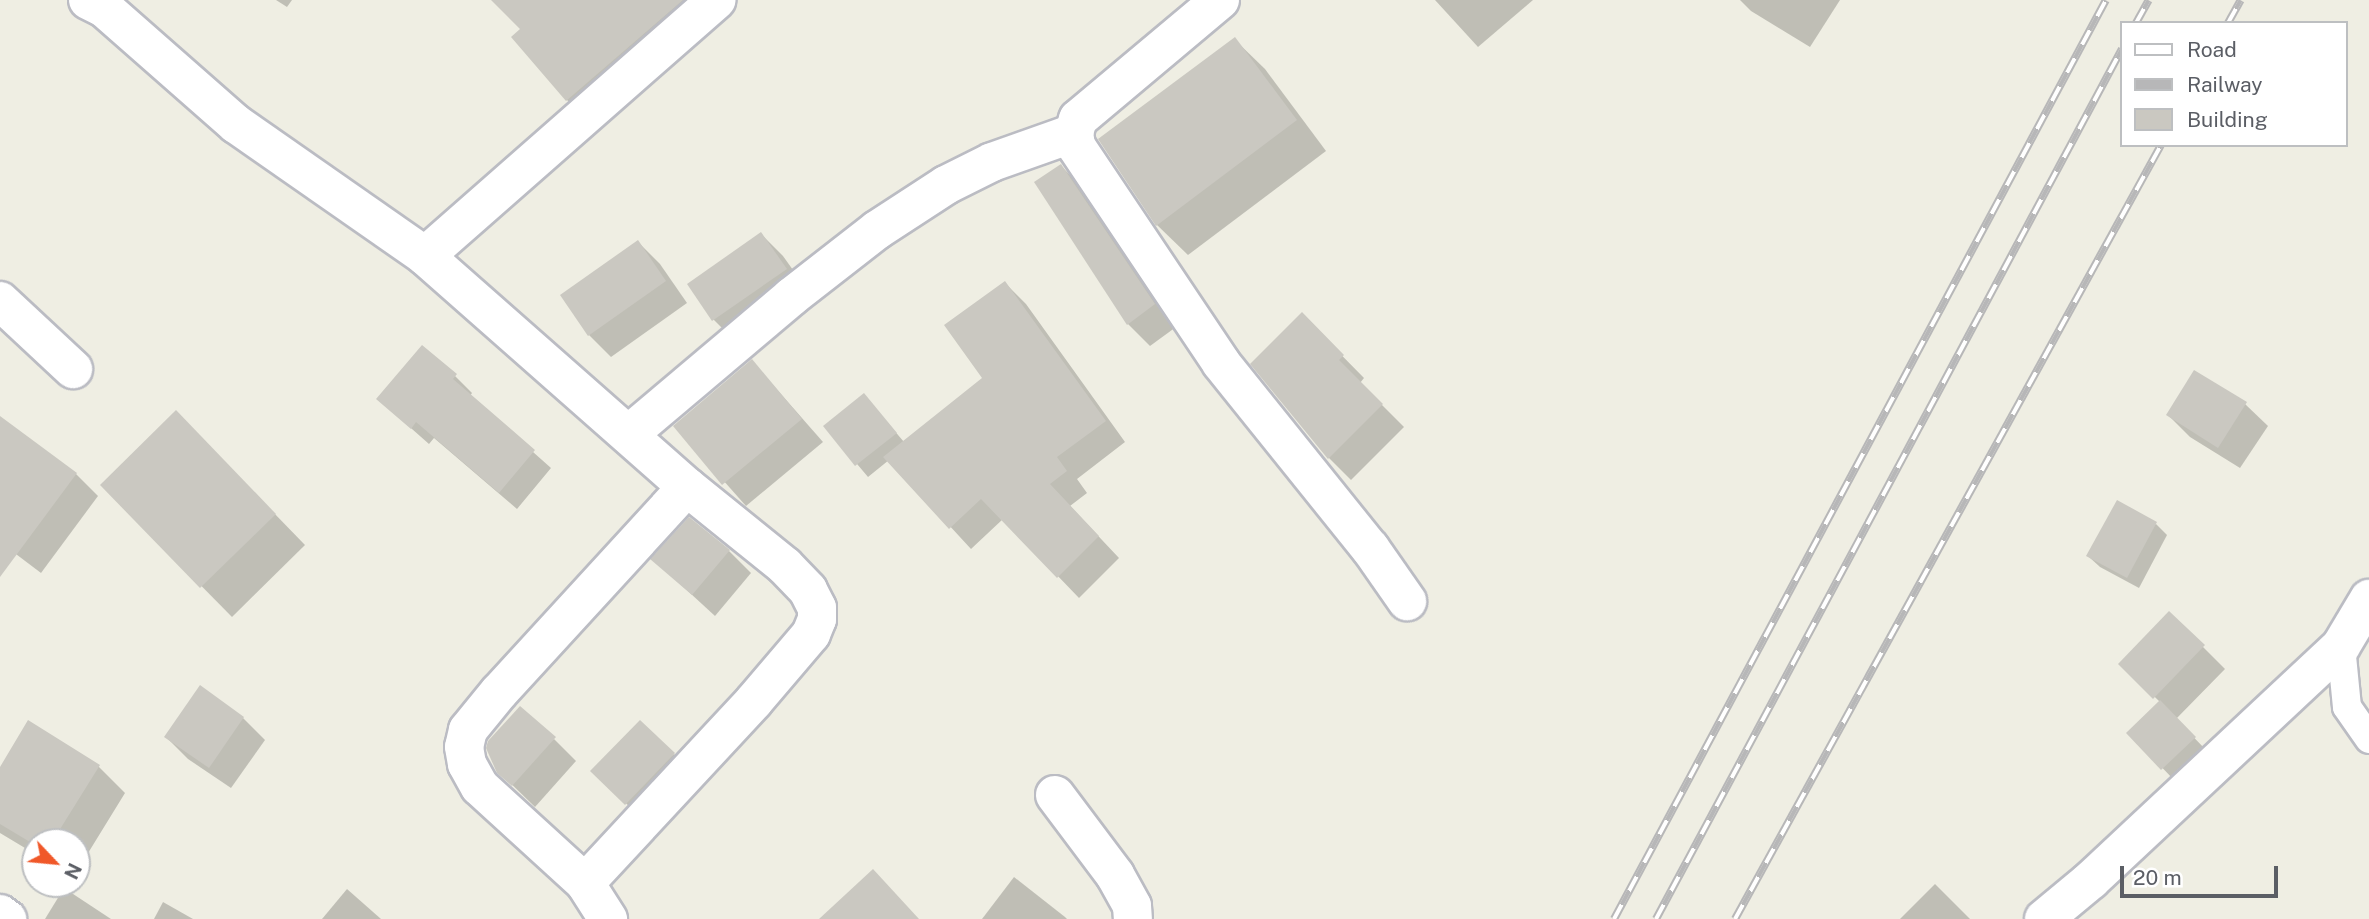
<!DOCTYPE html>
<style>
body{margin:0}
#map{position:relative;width:2369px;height:919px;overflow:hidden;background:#efeee3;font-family:"Public Sans",sans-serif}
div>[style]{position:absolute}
.shadow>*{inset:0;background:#0003}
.building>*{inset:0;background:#cac8c1}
.roads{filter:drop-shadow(2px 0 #bbbcc3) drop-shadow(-2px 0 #bbbcc3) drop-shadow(0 2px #bbbcc3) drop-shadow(0 -2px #bbbcc3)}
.lane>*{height:28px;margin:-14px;padding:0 14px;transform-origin:14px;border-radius:14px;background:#fff}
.street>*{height:38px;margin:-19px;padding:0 19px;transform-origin:19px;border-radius:19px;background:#fff}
.rail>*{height:8px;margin-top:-4px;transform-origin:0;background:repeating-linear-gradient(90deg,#fff 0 16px,#b7b7b8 0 32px);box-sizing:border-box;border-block:2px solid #b7b7b8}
span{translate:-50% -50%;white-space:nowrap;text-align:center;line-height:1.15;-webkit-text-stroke:6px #fff;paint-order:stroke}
.legend{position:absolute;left:2120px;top:21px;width:228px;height:126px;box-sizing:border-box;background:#fff;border:2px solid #bdbfc1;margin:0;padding:9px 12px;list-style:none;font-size:21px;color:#5b5e65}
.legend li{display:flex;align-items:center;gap:14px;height:35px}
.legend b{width:35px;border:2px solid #bdbfc1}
.north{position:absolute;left:21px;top:828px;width:70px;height:70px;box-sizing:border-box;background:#fff;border:2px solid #bdbfc1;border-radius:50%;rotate:116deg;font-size:19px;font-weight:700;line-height:28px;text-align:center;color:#5b5e65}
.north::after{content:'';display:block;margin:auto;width:24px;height:32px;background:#f05829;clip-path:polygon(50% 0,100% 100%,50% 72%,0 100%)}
.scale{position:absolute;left:2120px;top:866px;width:158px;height:32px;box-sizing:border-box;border:4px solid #5b5e65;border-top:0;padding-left:9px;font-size:21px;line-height:24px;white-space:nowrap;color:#5b5e65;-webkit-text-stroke:5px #fff;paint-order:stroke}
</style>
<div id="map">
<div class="shadow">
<i style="clip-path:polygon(276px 0,292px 0,287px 7px)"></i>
<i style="clip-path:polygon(493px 0,735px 0,724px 5px,589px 122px,567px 100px,522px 29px)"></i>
<i style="clip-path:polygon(1435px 0,1533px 0,1478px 47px)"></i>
<i style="clip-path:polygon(1740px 0,1840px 0,1810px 47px,1751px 11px)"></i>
<i style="clip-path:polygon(1234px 39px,1265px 69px,1326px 151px,1188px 255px,1157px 225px,1100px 139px)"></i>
<i style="clip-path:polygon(1061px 166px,1083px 188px,1176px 327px,1150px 346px,1128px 324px)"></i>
<i style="clip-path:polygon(761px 234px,783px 256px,808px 291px,736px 342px,714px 320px,689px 284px)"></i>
<i style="clip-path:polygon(638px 242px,660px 264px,687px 303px,611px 357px,589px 335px)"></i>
<i style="clip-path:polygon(1005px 283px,1026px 304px,1125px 442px,1077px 479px,1087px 493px,1070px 506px,1119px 558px,1079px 598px,1003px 519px,971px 549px,889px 460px,868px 477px,825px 426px,864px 395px,904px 442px,985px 378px)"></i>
<i style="clip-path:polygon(1302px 315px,1364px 378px,1360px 383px,1404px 427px,1351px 480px,1329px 458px,1252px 364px)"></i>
<i style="clip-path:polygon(752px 361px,823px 442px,746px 506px,675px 426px)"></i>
<i style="clip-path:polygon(455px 376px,472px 393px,470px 396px,551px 468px,517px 509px,434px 438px,429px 444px,378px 399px)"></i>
<i style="clip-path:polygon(2245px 404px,2268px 426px,2240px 468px,2190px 437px,2168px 415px)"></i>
<i style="clip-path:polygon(15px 429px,76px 474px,98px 496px,41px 573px,0 542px,0 450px)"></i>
<i style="clip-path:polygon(206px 443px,305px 545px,232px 617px,102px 485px)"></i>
<i style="clip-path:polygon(2156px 524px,2167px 535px,2139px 588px,2100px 567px,2088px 556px)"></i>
<i style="clip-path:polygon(729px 551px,751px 573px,715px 616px,653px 559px)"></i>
<i style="clip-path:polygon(2169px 613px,2225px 669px,2176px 719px,2206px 750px,2174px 780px,2129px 733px,2160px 702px,2121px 664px)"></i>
<i style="clip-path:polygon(243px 718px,265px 740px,231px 788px,188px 759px,166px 737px)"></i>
<i style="clip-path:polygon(554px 739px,576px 761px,535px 807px,499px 772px)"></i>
<i style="clip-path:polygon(674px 754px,696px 776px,649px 825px,615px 793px)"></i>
<i style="clip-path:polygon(98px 766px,125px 793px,77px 871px,77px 842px,35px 842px,35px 854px,0 833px,0 767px)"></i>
<i style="clip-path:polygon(1014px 877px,1065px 917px,1067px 919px,982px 919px)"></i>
<i style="clip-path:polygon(1935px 884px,1970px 919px,1900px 919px)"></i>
<i style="clip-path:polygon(64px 888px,111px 919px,45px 919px)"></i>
<i style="clip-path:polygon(347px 889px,381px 919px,322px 919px)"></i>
<i style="clip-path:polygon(163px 902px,193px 919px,154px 919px)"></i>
</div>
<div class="building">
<i style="clip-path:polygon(491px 0,683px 0,566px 101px,511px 37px,520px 29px)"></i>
<i style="clip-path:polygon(1235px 37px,1297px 120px,1156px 226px,1098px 139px)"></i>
<i style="clip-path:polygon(1061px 164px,1155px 304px,1127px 325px,1034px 182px)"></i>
<i style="clip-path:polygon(761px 232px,787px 269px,712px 321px,687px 284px)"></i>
<i style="clip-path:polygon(638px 240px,666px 281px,588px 336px,560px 295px)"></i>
<i style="clip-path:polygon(1005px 281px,1106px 421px,1057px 457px,1067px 471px,1050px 484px,1099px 536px,1057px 578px,981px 499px,949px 529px,883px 457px,982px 378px,944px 325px)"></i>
<i style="clip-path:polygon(1302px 312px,1344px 355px,1339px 360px,1383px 404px,1328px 459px,1250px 364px)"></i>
<i style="clip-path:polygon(422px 345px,457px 374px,453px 379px,535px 450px,499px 493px,416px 422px,411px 429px,376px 399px)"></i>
<i style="clip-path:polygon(752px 359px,802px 419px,722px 485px,673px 426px)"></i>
<i style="clip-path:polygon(2194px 370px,2247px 402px,2218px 448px,2166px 415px)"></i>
<i style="clip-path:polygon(864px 393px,897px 433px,855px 466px,823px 426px)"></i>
<i style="clip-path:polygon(176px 410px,276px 514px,200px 588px,100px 485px)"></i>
<i style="clip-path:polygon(0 416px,77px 473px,0 577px)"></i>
<i style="clip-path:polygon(2117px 500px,2157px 522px,2127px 578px,2086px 556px)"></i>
<i style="clip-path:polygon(689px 517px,730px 550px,692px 595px,650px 559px)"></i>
<i style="clip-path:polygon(2169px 611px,2205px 645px,2153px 699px,2118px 664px)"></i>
<i style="clip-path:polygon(200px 685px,244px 717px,209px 768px,164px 737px)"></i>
<i style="clip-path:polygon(2160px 700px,2196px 737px,2161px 770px,2126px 733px)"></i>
<i style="clip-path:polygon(520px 706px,556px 737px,512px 786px,497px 773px,486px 748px,488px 741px)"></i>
<i style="clip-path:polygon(28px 720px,100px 765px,52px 842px,35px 842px,35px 845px,0 824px,0 767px)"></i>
<i style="clip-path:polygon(640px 720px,675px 753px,625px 805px,590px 771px)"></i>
<i style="clip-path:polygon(873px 869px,919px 919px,819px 919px)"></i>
</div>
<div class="roads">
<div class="lane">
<i style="left:2341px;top:646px;width:61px;rotate:84.4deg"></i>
<i style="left:2347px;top:707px;width:39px;rotate:55deg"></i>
</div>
<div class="street">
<i style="left:88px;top:0;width:18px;rotate:27deg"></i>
<i style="left:104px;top:8px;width:176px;rotate:41.3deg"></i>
<i style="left:236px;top:124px;width:231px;rotate:34.9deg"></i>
<i style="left:425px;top:256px;width:349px;rotate:41.4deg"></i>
<i style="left:687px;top:487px;width:278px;rotate:132.5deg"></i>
<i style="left:499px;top:692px;width:49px;rotate:129.2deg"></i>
<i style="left:468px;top:730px;width:17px;rotate:103deg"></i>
<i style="left:464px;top:747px;width:17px;rotate:80deg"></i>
<i style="left:467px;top:764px;width:26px;rotate:61deg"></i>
<i style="left:480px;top:787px;width:142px;rotate:42.4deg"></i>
<i style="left:585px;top:883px;width:43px;rotate:57.4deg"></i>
<i style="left:1220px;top:0;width:185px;rotate:140deg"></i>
<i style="left:1078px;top:119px;width:15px;rotate:106deg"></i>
<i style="left:1074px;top:133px;width:13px;rotate:81deg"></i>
<i style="left:1076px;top:146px;width:261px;rotate:56.2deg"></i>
<i style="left:1221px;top:363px;width:238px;rotate:51.2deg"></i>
<i style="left:1370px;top:548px;width:65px;rotate:55.1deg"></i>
<i style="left:425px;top:256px;width:388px;rotate:-41.3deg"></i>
<i style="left:0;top:301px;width:100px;rotate:43deg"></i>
<i style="left:629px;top:434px;width:212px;rotate:-40.2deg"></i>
<i style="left:791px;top:297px;width:109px;rotate:-37.9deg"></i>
<i style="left:877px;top:230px;width:82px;rotate:-33.1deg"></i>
<i style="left:946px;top:185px;width:51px;rotate:-26.6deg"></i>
<i style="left:992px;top:162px;width:87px;rotate:-19.5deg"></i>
<i style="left:1055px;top:795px;width:100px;rotate:53.1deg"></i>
<i style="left:1115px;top:875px;width:35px;rotate:61deg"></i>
<i style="left:1132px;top:906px;width:13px;rotate:86deg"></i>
<i style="left:585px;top:883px;width:248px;rotate:-47.1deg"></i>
<i style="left:754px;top:701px;width:88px;rotate:-49.6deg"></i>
<i style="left:811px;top:634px;width:16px;rotate:-68deg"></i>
<i style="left:817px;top:619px;width:11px;rotate:-90deg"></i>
<i style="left:817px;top:608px;width:20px;rotate:-117deg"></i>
<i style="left:808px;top:590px;width:33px;rotate:-134deg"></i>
<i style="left:785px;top:566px;width:126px;rotate:-141.1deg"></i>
<i style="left:0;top:914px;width:9px;rotate:36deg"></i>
<i style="left:2044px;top:919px;width:61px;rotate:-39.7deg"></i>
<i style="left:2091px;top:880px;width:342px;rotate:-43.1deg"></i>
<i style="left:2341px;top:646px;width:55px;rotate:-59.2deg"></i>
</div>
</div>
<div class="rail">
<i style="left:2136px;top:23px;width:26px;rotate:-61deg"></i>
<i style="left:2228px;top:23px;width:26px;rotate:-61deg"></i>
<i style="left:1614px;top:919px;width:1042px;rotate:-61.84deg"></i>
<i style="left:1656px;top:919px;width:987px;rotate:-61.83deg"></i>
<i style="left:1735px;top:919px;width:883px;rotate:-61.17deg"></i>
</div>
<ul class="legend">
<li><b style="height:9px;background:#fff"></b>Road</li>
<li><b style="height:9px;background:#b7b7b8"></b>Railway</li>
<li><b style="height:19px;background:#cac8c1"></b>Building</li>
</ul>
<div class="north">N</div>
<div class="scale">20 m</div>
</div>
